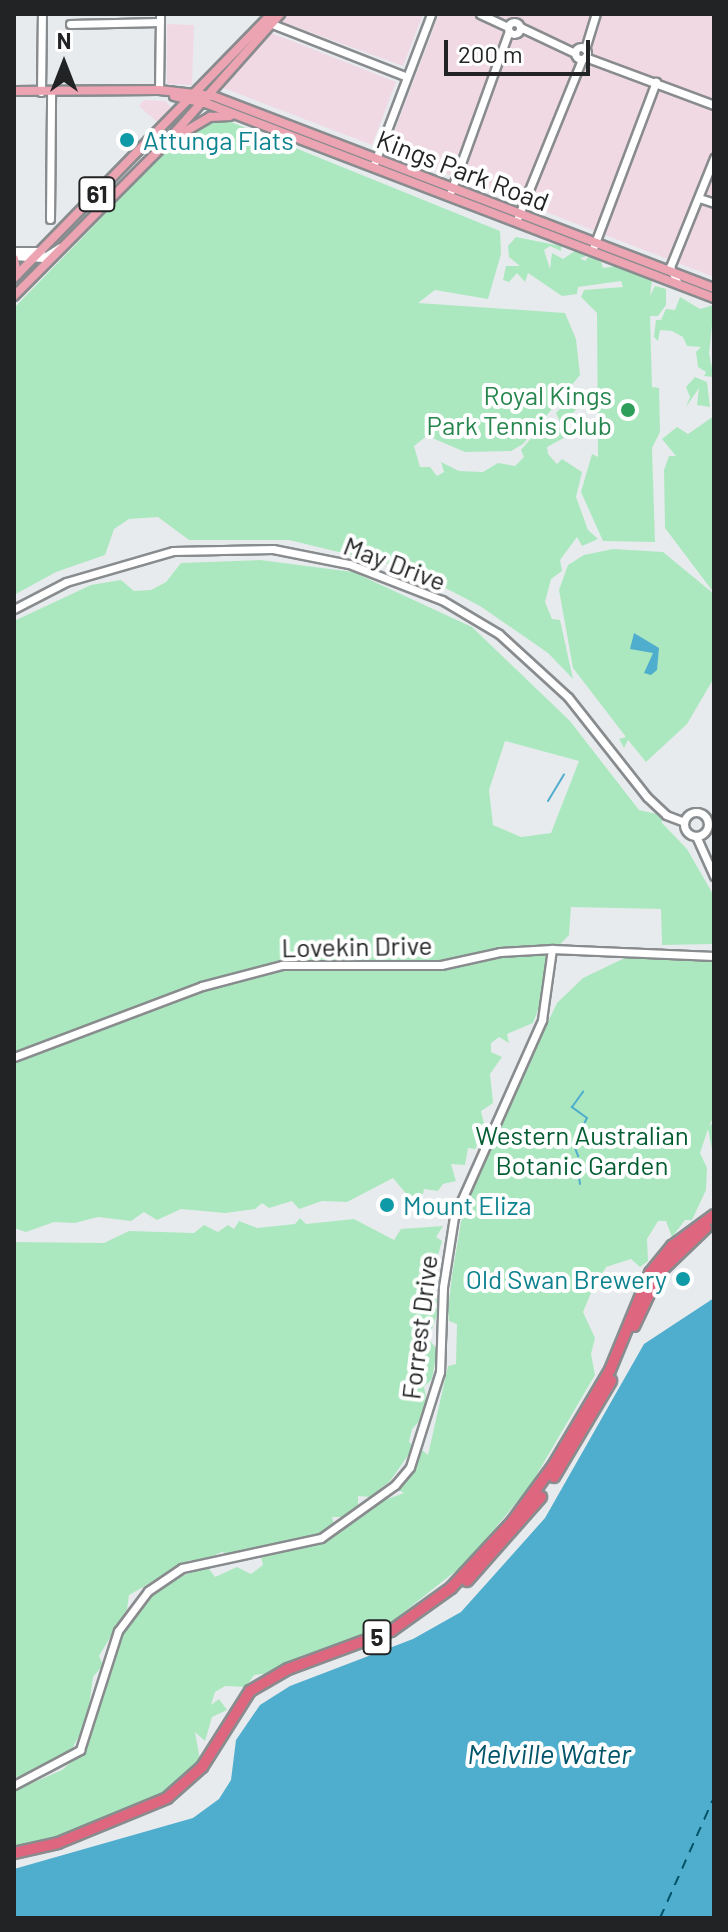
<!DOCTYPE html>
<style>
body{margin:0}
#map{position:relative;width:728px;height:1932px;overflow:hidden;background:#e8ebee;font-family:Barlow,sans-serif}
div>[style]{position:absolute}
.commercial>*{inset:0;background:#f1d9e4}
.green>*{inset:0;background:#ace8bf}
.water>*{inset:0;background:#4fadcd}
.stream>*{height:2px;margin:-1px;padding:0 1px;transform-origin:1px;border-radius:1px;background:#4fadcd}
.ferry>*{height:2px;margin-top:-1px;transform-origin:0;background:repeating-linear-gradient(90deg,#005469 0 10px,transparent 0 18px)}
.roads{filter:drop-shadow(2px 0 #898c8e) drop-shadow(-2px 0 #898c8e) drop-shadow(0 2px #898c8e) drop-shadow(0 -2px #898c8e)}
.minor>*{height:7px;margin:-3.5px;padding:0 3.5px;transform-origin:3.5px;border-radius:3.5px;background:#fff}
.minor>.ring{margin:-3.5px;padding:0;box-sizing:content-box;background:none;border:7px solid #fff;border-radius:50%}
.major>*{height:8px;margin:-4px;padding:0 4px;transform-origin:4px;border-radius:4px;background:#eca3b2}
.highway>*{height:10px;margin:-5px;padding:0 5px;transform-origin:5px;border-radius:5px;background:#df667f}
.dots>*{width:22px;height:22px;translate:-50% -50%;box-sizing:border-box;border:4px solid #fff;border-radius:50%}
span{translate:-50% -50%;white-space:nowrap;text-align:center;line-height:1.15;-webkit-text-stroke:8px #fff;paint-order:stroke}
.shield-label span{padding:2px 6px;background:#fff;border:2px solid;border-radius:6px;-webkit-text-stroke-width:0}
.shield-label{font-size:24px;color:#222324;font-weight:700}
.culture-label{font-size:26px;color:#0d838f}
.left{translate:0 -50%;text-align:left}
.right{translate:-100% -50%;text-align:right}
.street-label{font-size:26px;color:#222324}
.leisure-label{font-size:26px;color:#27864d}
.park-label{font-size:26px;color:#035d32}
.water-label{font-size:28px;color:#005469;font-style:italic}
.frame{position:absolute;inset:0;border:16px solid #222324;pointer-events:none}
.north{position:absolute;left:24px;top:24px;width:80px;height:80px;-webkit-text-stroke:6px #fff;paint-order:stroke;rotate:0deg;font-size:22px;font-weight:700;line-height:32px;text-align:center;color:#222324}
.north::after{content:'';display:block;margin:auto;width:28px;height:36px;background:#222324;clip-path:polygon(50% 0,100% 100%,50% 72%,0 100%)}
.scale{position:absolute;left:444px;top:40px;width:146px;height:36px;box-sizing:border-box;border:4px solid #222324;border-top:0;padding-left:10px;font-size:24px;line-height:28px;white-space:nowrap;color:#222324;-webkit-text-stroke:6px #fff;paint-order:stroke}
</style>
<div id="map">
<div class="commercial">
<i style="clip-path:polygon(286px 14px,423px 14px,403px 66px,282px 22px)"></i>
<i style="clip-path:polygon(439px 14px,714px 14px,714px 277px,387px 151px)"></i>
<i style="clip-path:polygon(167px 24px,194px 25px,192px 85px,167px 84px)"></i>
<i style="clip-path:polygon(269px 32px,396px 82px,372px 145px,221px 87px)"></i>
<i style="clip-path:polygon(144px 100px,166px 101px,171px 108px,157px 122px,139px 106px)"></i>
</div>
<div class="green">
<i style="clip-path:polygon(217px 122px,231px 122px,500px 231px,501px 254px,488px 299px,435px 290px,418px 303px,565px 313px,576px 339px,580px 375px,523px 444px,511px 451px,465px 452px,430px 437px,423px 420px,428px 435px,414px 446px,420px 467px,430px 467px,437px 476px,444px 472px,441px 462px,459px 471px,483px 472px,498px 463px,515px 466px,524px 457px,521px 450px,546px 421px,571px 434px,547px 447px,548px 454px,557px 464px,562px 459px,582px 472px,576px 497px,588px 530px,598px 539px,582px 546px,577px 537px,560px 560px,562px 571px,551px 579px,545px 602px,552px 619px,560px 620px,573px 679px,548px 653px,480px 606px,409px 569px,289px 540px,189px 540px,158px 517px,129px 519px,114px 529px,105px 555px,56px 572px,14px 595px,14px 308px,187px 130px)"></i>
<i style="clip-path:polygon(516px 237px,561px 246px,561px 251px,550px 246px,544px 250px,550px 269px,552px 253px,563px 259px,575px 251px,587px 256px,580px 258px,585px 261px,589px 256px,601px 262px,603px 268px,617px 266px,652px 280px,650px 296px,655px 286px,666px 289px,666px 305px,658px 316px,650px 316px,652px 387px,659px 388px,660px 432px,652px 448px,655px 542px,603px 541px,581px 492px,592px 454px,598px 457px,597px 313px,581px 297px,584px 290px,623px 287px,621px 281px,578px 287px,577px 294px,562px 296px,528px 273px,525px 282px,517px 273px,509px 282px,503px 280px,506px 266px,520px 266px,509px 257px,508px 246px)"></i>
<i style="clip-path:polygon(680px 297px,700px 309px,714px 305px,709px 354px,714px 377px,704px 376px,706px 372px,698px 367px,696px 352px,701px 347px,687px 346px,683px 337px,672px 331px,660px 330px,658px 341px,654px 337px,656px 320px,661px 320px,666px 309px,675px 310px)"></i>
<i style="clip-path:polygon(695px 377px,707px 382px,710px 407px,697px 405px,699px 388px,686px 407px,690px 397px,686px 387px)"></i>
<i style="clip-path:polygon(581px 387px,586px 394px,582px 404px,561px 424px,556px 413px)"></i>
<i style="clip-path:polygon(714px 416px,714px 593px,665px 528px,664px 470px,669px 456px,676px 456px,662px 439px,677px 427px,688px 434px)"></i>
<i style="clip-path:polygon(613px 549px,663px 552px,714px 594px,714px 678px,687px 724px,646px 762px,628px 740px,624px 748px,619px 739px,626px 737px,573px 668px,559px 590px,568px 565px,584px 555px)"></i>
<i style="clip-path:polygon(evenodd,260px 560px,353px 572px,472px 627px,570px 721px,639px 810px,661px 815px,662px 823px,687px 849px,714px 896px,714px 944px,662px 945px,661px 909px,571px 907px,569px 935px,547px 958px,544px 994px,533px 1023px,507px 1034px,509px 1043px,499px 1037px,491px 1043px,491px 1052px,502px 1057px,490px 1074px,493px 1103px,481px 1111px,486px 1132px,475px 1149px,468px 1148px,465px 1165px,451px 1164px,456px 1181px,443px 1184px,438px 1191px,424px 1189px,423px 1194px,408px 1196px,393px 1178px,347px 1202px,322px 1201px,299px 1209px,292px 1201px,269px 1208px,262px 1203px,255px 1209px,225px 1213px,181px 1209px,157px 1220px,144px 1212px,131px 1221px,98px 1217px,75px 1223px,54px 1222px,26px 1232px,14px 1228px,14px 621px,91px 585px,121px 580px,134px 591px,151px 590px,166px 582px,181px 563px,260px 560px,505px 741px,579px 761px,551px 833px,521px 837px,493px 825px,489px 790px,505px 741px)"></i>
<i style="clip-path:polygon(631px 955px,714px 958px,714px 1116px,709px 1126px,714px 1122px,714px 1159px,708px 1129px,700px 1153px,707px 1168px,706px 1190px,692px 1220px,685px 1220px,672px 1237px,666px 1221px,658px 1221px,647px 1239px,648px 1261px,640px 1267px,631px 1259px,606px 1267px,590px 1295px,583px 1312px,595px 1338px,591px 1354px,595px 1375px,530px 1486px,467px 1562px,385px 1627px,301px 1656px,271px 1673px,254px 1675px,246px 1687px,225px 1686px,215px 1692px,211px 1705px,219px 1699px,227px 1710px,212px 1717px,205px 1741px,195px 1732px,200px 1760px,170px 1790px,63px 1836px,14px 1848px,14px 1791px,62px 1770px,86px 1749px,117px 1641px,153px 1591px,197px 1569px,209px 1569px,215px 1577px,237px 1567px,251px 1574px,263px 1565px,261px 1557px,326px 1541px,371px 1505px,404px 1493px,395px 1488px,403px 1485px,422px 1450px,428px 1455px,448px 1366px,456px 1364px,457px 1324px,449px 1321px,448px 1311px,452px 1275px,461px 1222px,483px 1158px,557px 1003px,583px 978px)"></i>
<i style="clip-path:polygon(300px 1218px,306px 1224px,354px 1219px,394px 1240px,401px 1229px,443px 1226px,436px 1237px,442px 1241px,438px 1255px,431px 1259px,431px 1272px,420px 1281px,432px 1280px,437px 1302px,434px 1307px,439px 1310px,428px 1339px,436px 1348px,436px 1357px,432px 1379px,424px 1387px,427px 1401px,422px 1418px,412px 1429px,409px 1442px,414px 1447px,390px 1481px,370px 1497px,358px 1496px,358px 1506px,343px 1517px,332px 1517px,334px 1525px,322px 1534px,233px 1555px,222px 1552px,199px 1562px,190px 1560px,129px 1595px,127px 1609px,99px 1656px,103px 1665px,93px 1677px,87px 1721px,72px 1749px,29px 1776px,14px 1777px,14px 1242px,104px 1243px,129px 1231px,194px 1233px,204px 1225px,218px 1232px,228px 1225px,234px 1229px,239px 1221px,257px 1228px,295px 1224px)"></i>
</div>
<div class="water">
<i style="clip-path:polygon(634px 633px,659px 648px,657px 670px,651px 675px,644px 673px,653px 653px,630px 649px)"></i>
<i style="clip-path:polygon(714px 1298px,714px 1918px,14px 1918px,14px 1869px,193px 1818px,219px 1799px,231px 1780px,236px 1740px,260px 1705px,290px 1686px,413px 1639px,461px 1612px,545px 1518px,644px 1344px)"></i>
</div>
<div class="stream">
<i style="left:548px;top:801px;width:31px;rotate:-59deg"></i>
<i style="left:578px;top:1137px;width:21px;rotate:-65deg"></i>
<i style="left:587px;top:1118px;width:19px;rotate:-144deg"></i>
<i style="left:572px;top:1107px;width:19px;rotate:-54deg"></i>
<i style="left:575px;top:1148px;width:9px;rotate:69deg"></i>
<i style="left:579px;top:1177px;width:7px;rotate:82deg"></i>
</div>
<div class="ferry">
<i style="left:660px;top:1918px;width:133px;rotate:-65.9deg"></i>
</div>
<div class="roads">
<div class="minor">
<i style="left:480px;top:14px;width:31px;rotate:25deg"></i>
<i style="left:267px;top:22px;width:150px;rotate:21.4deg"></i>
<i class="ring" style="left:508px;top:22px;width:5px;height:5px"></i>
<i style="left:70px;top:24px;width:90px;rotate:-1.3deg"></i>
<i style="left:520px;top:27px;width:61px;rotate:25.3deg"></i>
<i class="ring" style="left:575px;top:47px;width:5px;height:5px"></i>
<i style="left:585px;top:49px;width:37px;rotate:-73deg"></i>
<i style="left:585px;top:57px;width:138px;rotate:20.4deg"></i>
<i style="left:159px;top:90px;width:76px;rotate:-89.2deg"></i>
<i style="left:41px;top:92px;width:78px;rotate:-89.3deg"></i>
<i style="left:373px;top:167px;width:164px;rotate:-69.2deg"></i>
<i style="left:451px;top:191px;width:170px;rotate:-70.1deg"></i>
<i style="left:699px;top:198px;width:16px;rotate:18deg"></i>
<i style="left:518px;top:217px;width:170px;rotate:-67.9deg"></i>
<i style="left:50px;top:219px;width:127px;rotate:-89.5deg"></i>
<i style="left:16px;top:251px;width:25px"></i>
<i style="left:592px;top:251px;width:181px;rotate:-69.3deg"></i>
<i style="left:14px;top:256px;width:29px;rotate:4deg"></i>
<i style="left:43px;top:258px;width:20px;rotate:-33deg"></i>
<i style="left:678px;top:284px;width:19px;rotate:-115deg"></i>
<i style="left:670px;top:267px;width:118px;rotate:-68deg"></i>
<i style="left:14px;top:609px;width:59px;rotate:-27.4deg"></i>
<i style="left:66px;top:582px;width:111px;rotate:-16.2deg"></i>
<i style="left:173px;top:551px;width:100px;rotate:-1.1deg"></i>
<i style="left:273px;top:549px;width:77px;rotate:11.2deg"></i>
<i style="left:349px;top:564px;width:100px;rotate:21.2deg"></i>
<i style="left:442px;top:600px;width:66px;rotate:30.8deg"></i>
<i style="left:499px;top:634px;width:93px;rotate:42.4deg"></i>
<i style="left:568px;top:697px;width:127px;rotate:51.7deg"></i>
<i style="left:647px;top:797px;width:26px;rotate:43deg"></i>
<i style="left:666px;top:815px;width:19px;rotate:21deg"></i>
<i class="ring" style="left:684px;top:812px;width:17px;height:17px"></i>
<i style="left:696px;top:836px;width:44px;rotate:65.8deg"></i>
<i style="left:14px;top:1057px;width:201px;rotate:-20.7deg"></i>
<i style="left:202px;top:986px;width:83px;rotate:-14.7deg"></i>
<i style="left:282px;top:965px;width:159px"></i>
<i style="left:441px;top:965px;width:60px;rotate:-12.4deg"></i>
<i style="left:500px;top:952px;width:52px;rotate:-3.3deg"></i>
<i style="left:552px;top:949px;width:162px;rotate:2.5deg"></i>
<i style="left:14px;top:1785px;width:75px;rotate:-27.9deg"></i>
<i style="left:80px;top:1750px;width:125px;rotate:-72.3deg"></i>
<i style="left:118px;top:1631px;width:50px;rotate:-53.1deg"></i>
<i style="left:148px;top:1591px;width:41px;rotate:-34.1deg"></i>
<i style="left:182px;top:1568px;width:142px;rotate:-12.2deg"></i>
<i style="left:321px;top:1538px;width:91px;rotate:-35.6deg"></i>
<i style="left:395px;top:1485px;width:23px;rotate:-50deg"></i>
<i style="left:410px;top:1467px;width:100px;rotate:-72.5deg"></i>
<i style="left:440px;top:1372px;width:85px;rotate:-88deg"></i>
<i style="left:443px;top:1287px;width:71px;rotate:-81.1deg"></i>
<i style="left:454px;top:1217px;width:216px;rotate:-65.9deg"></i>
<i style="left:542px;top:1020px;width:72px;rotate:-82deg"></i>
</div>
<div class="major">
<i style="left:14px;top:91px;width:145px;rotate:-0.4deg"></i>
<i style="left:159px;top:90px;width:54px;rotate:6.3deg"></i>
<i style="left:213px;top:96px;width:537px;rotate:20.97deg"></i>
<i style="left:174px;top:96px;width:35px;rotate:13deg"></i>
<i style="left:208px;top:104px;width:542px;rotate:20.98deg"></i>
<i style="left:174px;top:138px;width:42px;rotate:-30.3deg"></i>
<i style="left:210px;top:117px;width:20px;rotate:-3deg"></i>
<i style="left:14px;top:259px;width:16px;rotate:79deg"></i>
<i style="left:14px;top:278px;width:369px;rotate:-45.7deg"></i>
<i style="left:14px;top:296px;width:210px;rotate:-45.2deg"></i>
<i style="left:162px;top:147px;width:178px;rotate:-48.4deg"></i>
</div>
<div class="highway">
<i style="left:634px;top:1326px;width:59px;rotate:-64.7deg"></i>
<i style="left:659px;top:1273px;width:65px;rotate:-43.8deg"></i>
<i style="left:554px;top:1477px;width:112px;rotate:-59.3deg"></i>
<i style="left:467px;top:1581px;width:112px;rotate:-48.6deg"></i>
<i style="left:14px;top:1853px;width:45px;rotate:-12.8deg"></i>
<i style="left:58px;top:1843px;width:118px;rotate:-22.4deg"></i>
<i style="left:167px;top:1798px;width:47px;rotate:-41.5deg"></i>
<i style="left:202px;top:1767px;width:90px;rotate:-57.7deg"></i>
<i style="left:250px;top:1691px;width:44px;rotate:-30.1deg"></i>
<i style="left:288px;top:1669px;width:110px;rotate:-20.3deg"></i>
<i style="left:391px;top:1631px;width:74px;rotate:-35.6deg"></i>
<i style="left:451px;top:1588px;width:90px;rotate:-47.3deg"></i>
<i style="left:512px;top:1522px;width:69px;rotate:-53.8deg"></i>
<i style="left:553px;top:1466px;width:112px;rotate:-59.3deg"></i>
<i style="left:610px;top:1370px;width:105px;rotate:-67.6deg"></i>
<i style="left:650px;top:1273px;width:35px;rotate:-51deg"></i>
<i style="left:672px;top:1246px;width:52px;rotate:-36.4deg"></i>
</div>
</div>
<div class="dots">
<i style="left:127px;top:140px;background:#0f9aa8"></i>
<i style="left:628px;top:410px;background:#2e9e5b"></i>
<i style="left:387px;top:1205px;background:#0f9aa8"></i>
<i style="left:683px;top:1279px;background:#0f9aa8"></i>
</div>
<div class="shield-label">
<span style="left:97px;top:194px">61</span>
<span style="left:377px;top:1637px">5</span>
</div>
<div class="culture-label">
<span class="left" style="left:143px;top:140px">Attunga Flats</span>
<span class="left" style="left:403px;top:1205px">Mount Eliza</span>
<span class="right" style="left:667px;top:1279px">Old Swan Brewery</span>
</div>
<div class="street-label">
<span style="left:463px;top:170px;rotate:21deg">Kings Park Road</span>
<span style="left:395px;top:563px;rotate:21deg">May Drive</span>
<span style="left:357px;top:946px;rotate:-1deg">Lovekin Drive</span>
<span style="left:419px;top:1327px;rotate:-83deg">Forrest Drive</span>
</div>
<div class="leisure-label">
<span class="right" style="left:612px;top:410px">Royal Kings<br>Park Tennis Club</span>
</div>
<div class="park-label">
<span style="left:582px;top:1150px">Western Australian<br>Botanic Garden</span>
</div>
<div class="water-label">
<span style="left:549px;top:1753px">Melville Water</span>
</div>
<div class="frame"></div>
<div class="north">N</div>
<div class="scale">200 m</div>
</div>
